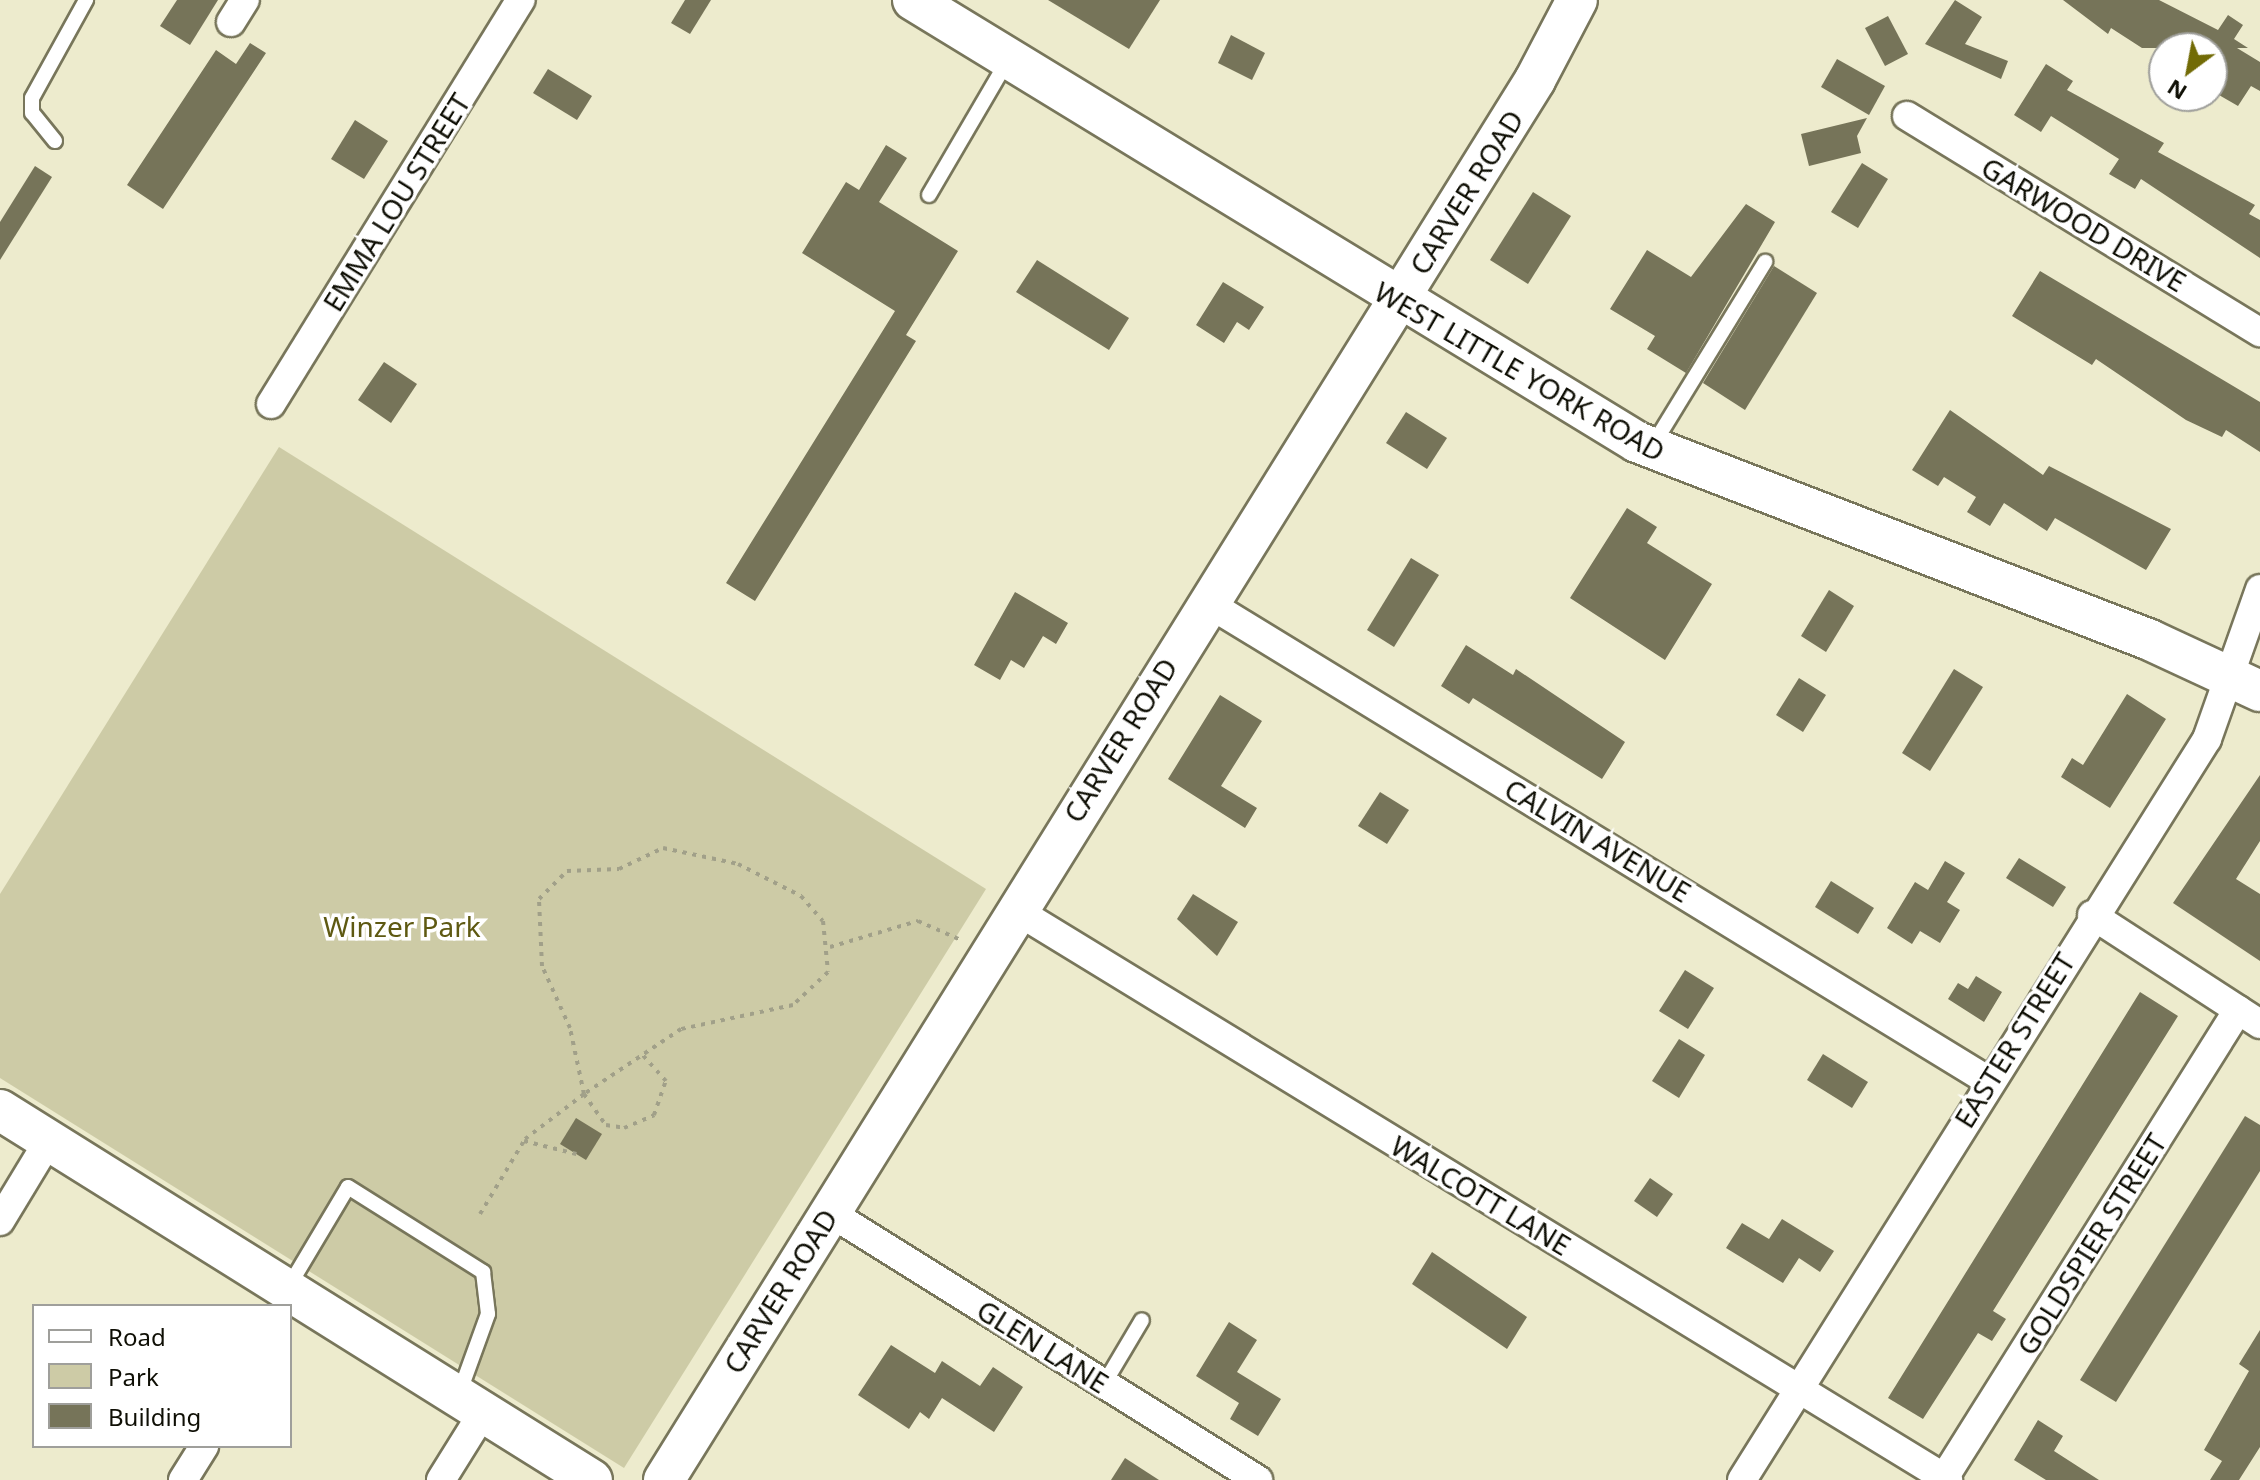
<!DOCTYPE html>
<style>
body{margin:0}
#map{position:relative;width:2260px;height:1480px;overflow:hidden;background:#edebcd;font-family:"Noto Sans",sans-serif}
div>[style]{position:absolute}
.green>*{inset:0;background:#cdcba6}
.building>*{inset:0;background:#767459}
.path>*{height:4px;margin-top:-2px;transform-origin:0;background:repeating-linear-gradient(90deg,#a1a089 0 4px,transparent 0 10px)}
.roads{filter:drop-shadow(2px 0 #78765b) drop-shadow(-2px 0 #78765b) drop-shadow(0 2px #78765b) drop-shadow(0 -2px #78765b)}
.lane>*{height:14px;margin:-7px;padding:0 7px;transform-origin:7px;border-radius:7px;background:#fff}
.street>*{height:28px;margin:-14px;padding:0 14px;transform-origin:14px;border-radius:14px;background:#fff}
.secondary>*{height:40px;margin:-20px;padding:0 20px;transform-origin:20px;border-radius:20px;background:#fff}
span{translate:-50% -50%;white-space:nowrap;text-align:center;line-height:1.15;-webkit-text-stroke:7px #fff;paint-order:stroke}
.street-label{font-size:28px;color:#0f0f05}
.park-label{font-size:28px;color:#5e5912}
.legend{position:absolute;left:32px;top:1304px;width:260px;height:144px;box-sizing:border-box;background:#fff;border:2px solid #9f9f9b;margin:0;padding:10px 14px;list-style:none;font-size:24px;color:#0f0f05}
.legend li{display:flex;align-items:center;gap:16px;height:40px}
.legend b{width:40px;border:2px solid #9f9f9b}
.north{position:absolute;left:2148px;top:32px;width:80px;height:80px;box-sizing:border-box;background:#fff;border:2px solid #9f9f9b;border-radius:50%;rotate:212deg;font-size:22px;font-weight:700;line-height:32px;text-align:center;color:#0f0f05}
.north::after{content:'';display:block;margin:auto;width:28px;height:36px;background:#726b06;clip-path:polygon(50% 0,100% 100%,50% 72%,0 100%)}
</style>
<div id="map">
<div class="green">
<i style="clip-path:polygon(279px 447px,986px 889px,624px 1468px,0 1078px,0 894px)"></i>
</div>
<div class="building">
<i style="clip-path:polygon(177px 0,218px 0,190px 45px,160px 26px)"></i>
<i style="clip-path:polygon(685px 0,711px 0,690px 34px,671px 23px)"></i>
<i style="clip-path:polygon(1048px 0,1160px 0,1129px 49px)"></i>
<i style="clip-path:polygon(1955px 0,1982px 17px,1965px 44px,2008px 61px,2001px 79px,1925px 44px)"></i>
<i style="clip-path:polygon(2063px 0,2159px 0,2218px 30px,2228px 15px,2243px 25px,2234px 39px,2248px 48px,2237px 48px,2260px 62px,2260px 91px,2251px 86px,2238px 106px,2212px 91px,2212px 48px,2142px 48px,2111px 28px,2108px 34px)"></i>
<i style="clip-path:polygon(1888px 16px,1908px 54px,1885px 66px,1865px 28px)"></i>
<i style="clip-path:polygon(1231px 35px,1265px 53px,1252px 80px,1218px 63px)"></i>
<i style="clip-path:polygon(250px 43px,266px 53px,163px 209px,127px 185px,216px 50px,236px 64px)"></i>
<i style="clip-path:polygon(1837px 59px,1885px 86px,1869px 115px,1821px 87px)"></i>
<i style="clip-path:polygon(2046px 64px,2073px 81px,2067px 90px,2164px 143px,2158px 152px,2255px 205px,2249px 214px,2260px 220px,2260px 258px,2141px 179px,2135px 189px,2109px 174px,2119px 159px,2051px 116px,2041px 132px,2014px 115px)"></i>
<i style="clip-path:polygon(548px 69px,592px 96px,577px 120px,533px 93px)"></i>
<i style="clip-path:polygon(1867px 118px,1857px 136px,1861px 153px,1809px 166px,1801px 134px)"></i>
<i style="clip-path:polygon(355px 120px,388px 141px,364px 179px,331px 159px)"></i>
<i style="clip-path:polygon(886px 145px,907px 158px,879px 202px,958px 251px,906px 335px,916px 341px,755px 601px,726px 583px,895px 311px,802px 253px,846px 182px,859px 190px)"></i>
<i style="clip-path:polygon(1862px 163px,1888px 179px,1858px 228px,1831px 212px)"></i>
<i style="clip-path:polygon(35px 166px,52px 177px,0 260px,0 222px)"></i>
<i style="clip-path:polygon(1533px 192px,1571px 216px,1528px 284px,1490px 260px)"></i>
<i style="clip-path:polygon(1746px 204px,1775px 222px,1686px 373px,1647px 349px,1655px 336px,1610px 309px,1647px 250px,1691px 277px)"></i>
<i style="clip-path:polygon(1037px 260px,1129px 318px,1109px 350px,1016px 292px)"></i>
<i style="clip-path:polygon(1774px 266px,1817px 293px,1745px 410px,1703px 383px)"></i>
<i style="clip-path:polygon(2040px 271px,2260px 402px,2260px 452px,2226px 430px,2222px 437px,2186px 420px,2096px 359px,2092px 365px,2012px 316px)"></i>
<i style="clip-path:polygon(1223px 282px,1264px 307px,1249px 330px,1237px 322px,1224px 343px,1196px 325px)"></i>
<i style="clip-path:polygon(384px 362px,417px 384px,391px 423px,358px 400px)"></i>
<i style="clip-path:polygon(1950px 410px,2043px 475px,2049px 466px,2171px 529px,2146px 570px,2055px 518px,2047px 531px,2004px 503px,1990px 526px,1967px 512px,1976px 497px,1944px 477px,1938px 486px,1912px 470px)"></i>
<i style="clip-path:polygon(1406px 412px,1447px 438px,1427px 469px,1386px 443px)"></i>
<i style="clip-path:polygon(1627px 508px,1657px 527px,1647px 543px,1712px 584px,1665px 660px,1570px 598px)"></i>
<i style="clip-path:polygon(1411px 558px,1439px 575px,1394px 647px,1367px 630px)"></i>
<i style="clip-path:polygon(1829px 590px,1854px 606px,1826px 652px,1801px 636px)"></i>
<i style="clip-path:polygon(1015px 592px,1068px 623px,1056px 644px,1043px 636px,1024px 668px,1011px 660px,1000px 680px,974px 665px)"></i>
<i style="clip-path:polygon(1466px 645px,1513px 675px,1516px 669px,1625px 742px,1602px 779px,1473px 698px,1469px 704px,1441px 686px)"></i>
<i style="clip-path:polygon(1954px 669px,1983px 687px,1930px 771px,1902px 753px)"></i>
<i style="clip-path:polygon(1799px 678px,1826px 695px,1803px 732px,1776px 715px)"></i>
<i style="clip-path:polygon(2127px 694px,2166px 719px,2110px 808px,2061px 777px,2072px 758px,2083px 765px)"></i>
<i style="clip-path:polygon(1220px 695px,1262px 721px,1221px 786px,1257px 808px,1245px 828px,1168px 779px)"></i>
<i style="clip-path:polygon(2260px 775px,2260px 841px,2236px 879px,2260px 894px,2260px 961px,2173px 903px)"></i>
<i style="clip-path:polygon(1380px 792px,1409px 810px,1387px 844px,1358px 826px)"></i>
<i style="clip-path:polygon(2019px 858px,2066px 887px,2053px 907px,2006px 878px)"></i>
<i style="clip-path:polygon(1945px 861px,1965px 873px,1947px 902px,1960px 910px,1940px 943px,1920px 931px,1912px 944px,1887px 928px,1915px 882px,1928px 890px)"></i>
<i style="clip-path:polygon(1831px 881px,1874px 908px,1858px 934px,1815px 907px)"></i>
<i style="clip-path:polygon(1193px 894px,1238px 922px,1217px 956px,1177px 919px)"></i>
<i style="clip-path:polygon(1685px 970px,1714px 988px,1688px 1029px,1659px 1011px)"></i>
<i style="clip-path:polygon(1976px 976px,2002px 992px,1984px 1022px,1948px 999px,1958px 983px,1968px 989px)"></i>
<i style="clip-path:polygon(2140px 992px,2178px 1016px,1993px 1311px,2006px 1319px,1992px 1341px,1978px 1333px,1923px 1419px,1888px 1398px)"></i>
<i style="clip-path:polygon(1679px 1039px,1705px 1055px,1679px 1098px,1652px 1081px)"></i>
<i style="clip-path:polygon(1823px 1054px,1868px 1082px,1852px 1108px,1807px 1080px)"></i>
<i style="clip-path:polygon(2245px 1116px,2260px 1125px,2260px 1171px,2116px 1402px,2080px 1380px)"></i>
<i style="clip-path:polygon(576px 1118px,602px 1134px,586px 1160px,560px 1144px)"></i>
<i style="clip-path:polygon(1650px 1178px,1673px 1194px,1657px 1217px,1634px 1201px)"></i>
<i style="clip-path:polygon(1782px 1219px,1834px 1251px,1820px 1272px,1799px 1258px,1783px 1283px,1726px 1248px,1742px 1223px,1769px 1239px)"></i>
<i style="clip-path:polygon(1432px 1252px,1527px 1317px,1507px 1349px,1412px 1284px)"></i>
<i style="clip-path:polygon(1229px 1322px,1257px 1340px,1237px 1372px,1281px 1399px,1258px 1436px,1230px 1419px,1239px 1403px,1196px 1376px)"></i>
<i style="clip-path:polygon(2260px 1330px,2260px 1447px,2239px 1480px,2210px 1480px,2222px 1461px,2204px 1450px,2249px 1371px,2239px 1364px)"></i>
<i style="clip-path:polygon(891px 1345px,935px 1373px,942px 1361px,980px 1386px,993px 1367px,1023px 1387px,994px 1432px,942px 1398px,929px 1419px,920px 1412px,909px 1429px,858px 1395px)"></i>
<i style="clip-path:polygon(2038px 1420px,2063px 1436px,2054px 1451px,2099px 1480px,2046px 1480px,2014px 1460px)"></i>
<i style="clip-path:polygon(1125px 1458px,1159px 1480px,1111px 1480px)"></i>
</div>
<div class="path">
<i style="left:663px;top:848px;width:77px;rotate:12deg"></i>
<i style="left:738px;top:864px;width:71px;rotate:26.9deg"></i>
<i style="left:801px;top:896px;width:33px;rotate:49deg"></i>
<i style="left:823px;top:921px;width:51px;rotate:84.4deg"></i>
<i style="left:828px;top:972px;width:48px;rotate:136.7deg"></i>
<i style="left:793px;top:1005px;width:115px;rotate:167.9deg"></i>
<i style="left:681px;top:1029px;width:117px;rotate:146.2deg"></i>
<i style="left:584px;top:1094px;width:67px;rotate:-102deg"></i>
<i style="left:570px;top:1028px;width:68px;rotate:-114.3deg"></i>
<i style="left:542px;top:966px;width:67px;rotate:-92.6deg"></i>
<i style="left:539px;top:899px;width:40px;rotate:-45deg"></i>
<i style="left:567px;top:871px;width:52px;rotate:-2.2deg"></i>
<i style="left:619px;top:869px;width:49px;rotate:-25.5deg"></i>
<i style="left:830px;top:947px;width:92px;rotate:-16.5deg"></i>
<i style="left:918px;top:921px;width:49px;rotate:24deg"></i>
<i style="left:524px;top:1141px;width:54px;rotate:14deg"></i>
<i style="left:480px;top:1214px;width:87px;rotate:-59deg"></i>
<i style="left:525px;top:1139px;width:74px;rotate:-37.3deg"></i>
<i style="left:584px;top:1094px;width:38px;rotate:55deg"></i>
<i style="left:606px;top:1125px;width:18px;rotate:9deg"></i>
<i style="left:624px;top:1128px;width:33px;rotate:-23deg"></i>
<i style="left:654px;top:1115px;width:36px;rotate:-71deg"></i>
<i style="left:666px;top:1081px;width:36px;rotate:-132deg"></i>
</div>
<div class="roads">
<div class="lane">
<i style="left:55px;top:141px;width:36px;rotate:-129deg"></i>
<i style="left:32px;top:113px;width:15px;rotate:-90deg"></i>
<i style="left:32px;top:98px;width:112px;rotate:-61.1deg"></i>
<i style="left:929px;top:195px;width:156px;rotate:-59.7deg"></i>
<i style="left:1653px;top:445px;width:215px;rotate:-58.5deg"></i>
<i style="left:289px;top:1286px;width:115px;rotate:-59.2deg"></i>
<i style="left:348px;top:1187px;width:160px;rotate:32.2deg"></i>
<i style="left:483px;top:1272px;width:42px;rotate:83.2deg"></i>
<i style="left:488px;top:1314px;width:85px;rotate:109.9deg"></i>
<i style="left:1104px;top:1384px;width:74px;rotate:-59.3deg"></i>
</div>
<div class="street">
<i style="left:231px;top:22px;width:26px;rotate:-58deg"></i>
<i style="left:1907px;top:116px;width:414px;rotate:31.5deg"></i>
<i style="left:271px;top:404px;width:475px;rotate:-58.3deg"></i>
<i style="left:1206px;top:602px;width:918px;rotate:31.46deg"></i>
<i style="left:1014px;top:909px;width:1095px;rotate:31.44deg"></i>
<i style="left:2092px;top:915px;width:200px;rotate:33deg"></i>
<i style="left:829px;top:1212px;width:506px;rotate:31.99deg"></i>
<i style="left:0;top:1221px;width:95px;rotate:-58.8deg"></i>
<i style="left:1944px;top:1478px;width:553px;rotate:-57.86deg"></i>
<i style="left:183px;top:1480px;width:40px;rotate:-58deg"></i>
<i style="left:441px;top:1480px;width:81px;rotate:-58.1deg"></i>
<i style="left:1742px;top:1480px;width:875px;rotate:-57.89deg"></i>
<i style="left:2207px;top:739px;width:159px;rotate:-70.5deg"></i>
</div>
<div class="secondary">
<i style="left:913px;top:0;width:848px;rotate:31.4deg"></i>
<i style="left:1637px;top:442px;width:550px;rotate:21.1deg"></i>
<i style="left:2150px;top:640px;width:121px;rotate:24.9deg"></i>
<i style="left:0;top:1110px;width:698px;rotate:32.01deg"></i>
<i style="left:664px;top:1480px;width:1649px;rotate:-58.11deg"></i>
<i style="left:1535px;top:80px;width:90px;rotate:-62.3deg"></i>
</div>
</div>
<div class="street-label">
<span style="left:1466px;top:192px;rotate:-58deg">CARVER ROAD</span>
<span style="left:396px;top:202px;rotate:-58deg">EMMA LOU STREET</span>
<span style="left:2084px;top:224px;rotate:31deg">GARWOOD DRIVE</span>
<span style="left:1520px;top:371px;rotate:30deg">WEST LITTLE YORK ROAD</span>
<span style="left:1120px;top:740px;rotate:-58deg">CARVER ROAD</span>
<span style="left:1598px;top:840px;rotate:31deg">CALVIN AVENUE</span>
<span style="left:2014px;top:1040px;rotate:-58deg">EASTER STREET</span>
<span style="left:1481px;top:1195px;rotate:31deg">WALCOTT LANE</span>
<span style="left:2091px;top:1244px;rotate:-58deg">GOLDSPIER STREET</span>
<span style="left:780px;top:1291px;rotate:-58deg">CARVER ROAD</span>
<span style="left:1043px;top:1346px;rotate:32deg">GLEN LANE</span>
</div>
<div class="park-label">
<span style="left:402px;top:926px">Winzer Park</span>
</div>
<ul class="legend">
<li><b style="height:10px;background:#fff"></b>Road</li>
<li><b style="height:22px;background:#cdcba6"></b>Park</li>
<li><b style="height:22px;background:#767459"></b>Building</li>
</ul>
<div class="north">N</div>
</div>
